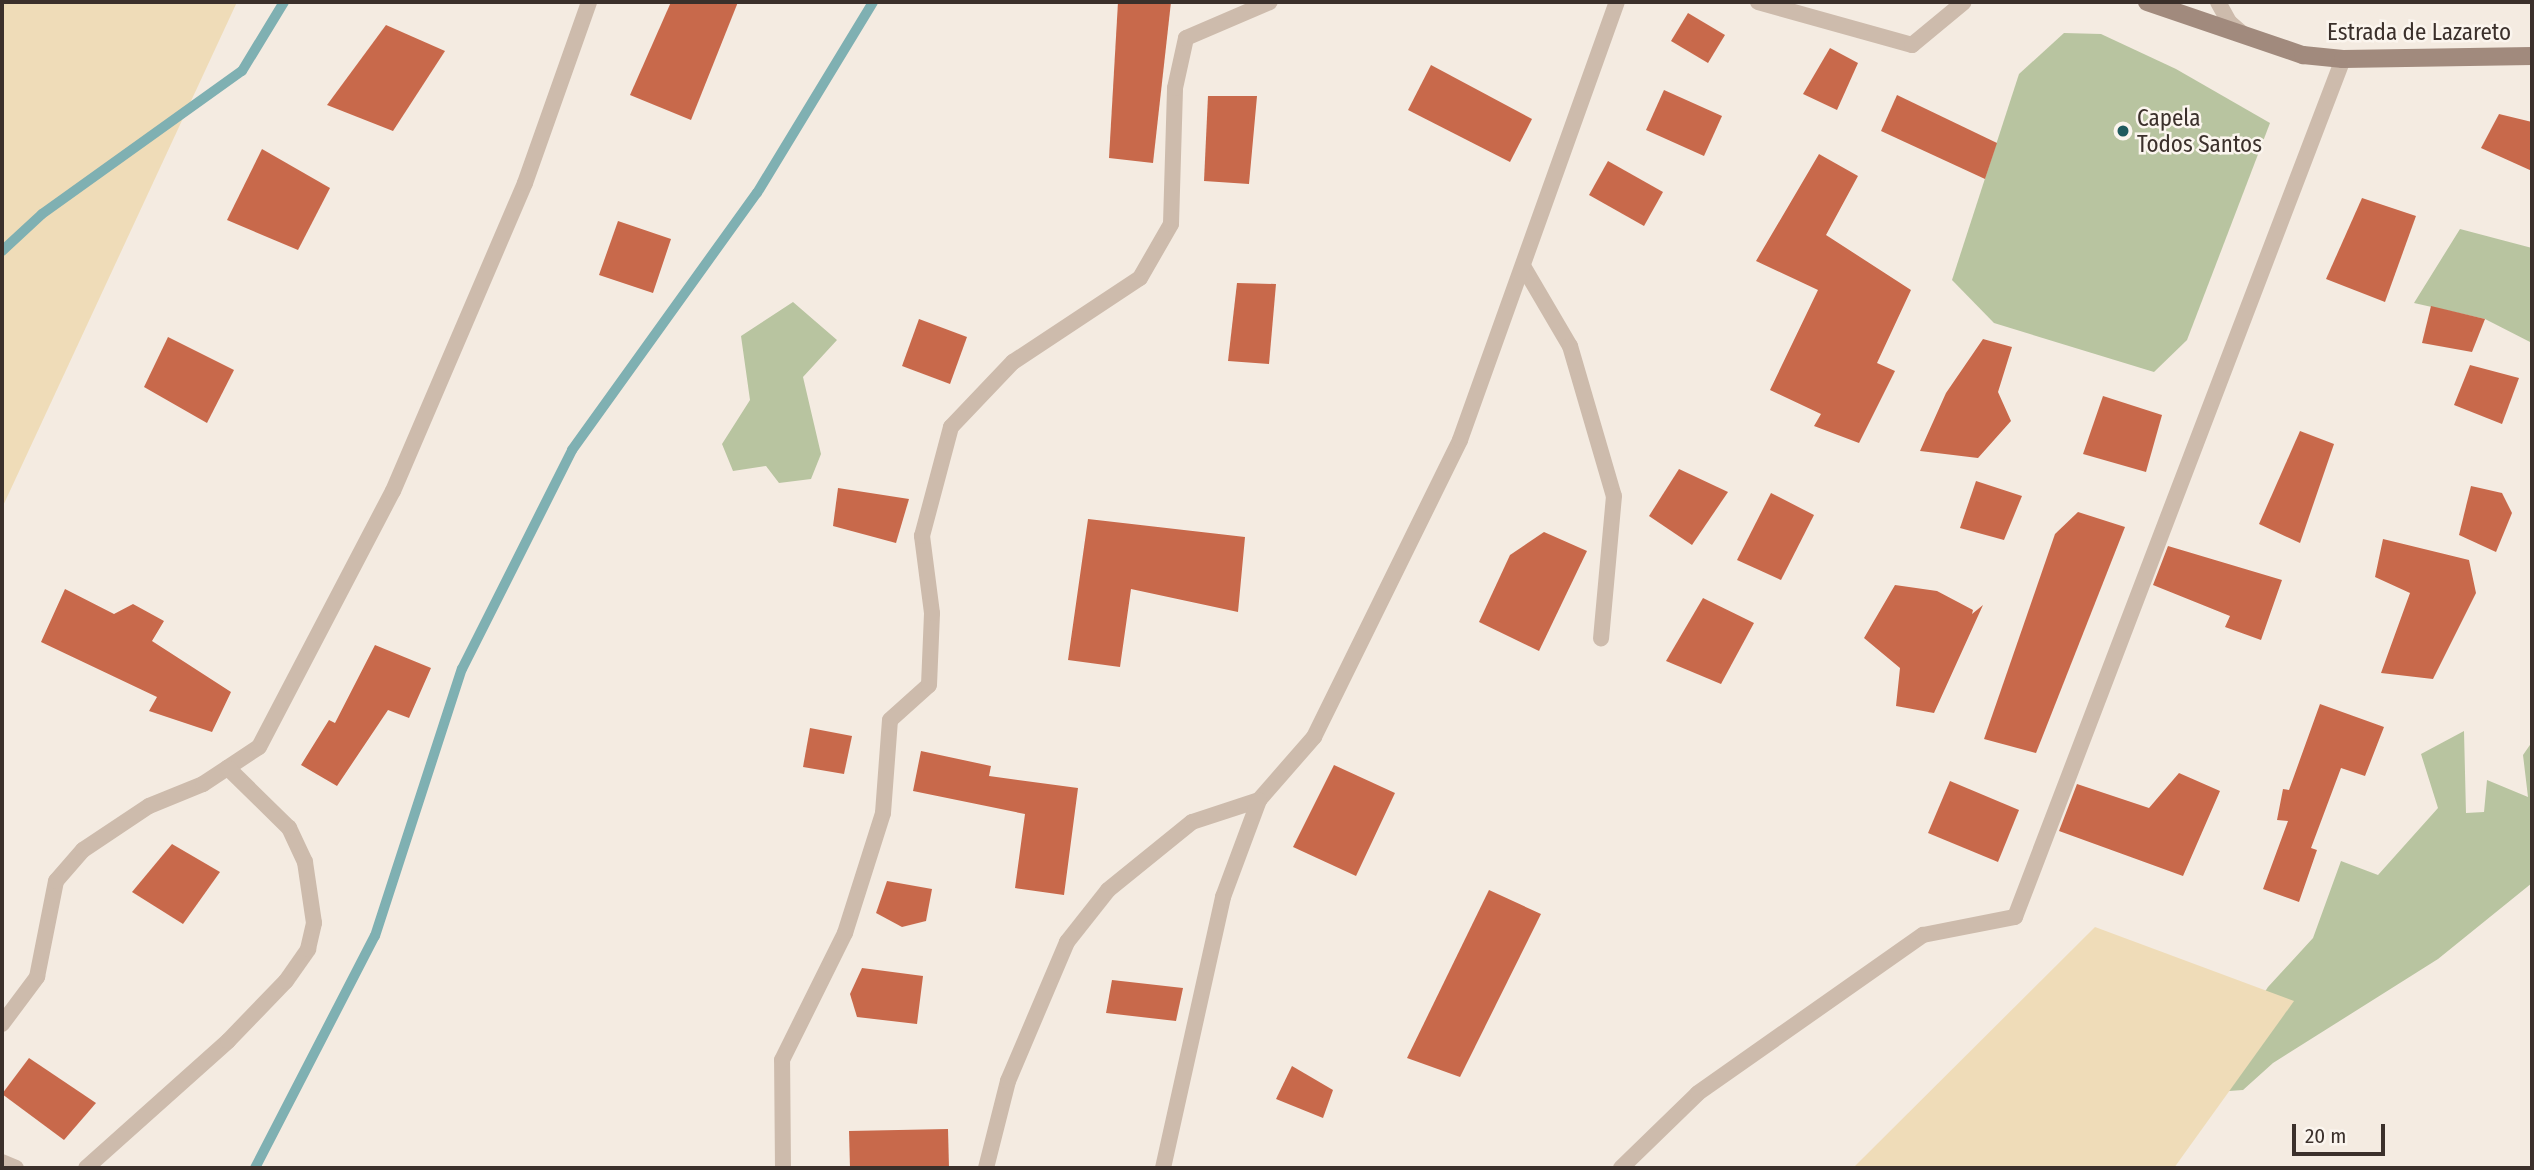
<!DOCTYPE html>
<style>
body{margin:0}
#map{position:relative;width:2534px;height:1170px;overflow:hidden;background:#f4ebe1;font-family:"Fira Sans Condensed",sans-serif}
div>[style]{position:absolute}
.green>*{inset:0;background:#b8c4a0}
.sand>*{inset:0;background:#efdcb8}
.stream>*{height:10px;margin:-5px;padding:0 5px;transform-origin:5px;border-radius:5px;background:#7fb0b2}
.building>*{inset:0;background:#c8694b}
.lane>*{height:16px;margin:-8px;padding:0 8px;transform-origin:8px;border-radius:8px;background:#cdbbac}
.secondary>*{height:18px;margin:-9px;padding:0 9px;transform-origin:9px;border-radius:9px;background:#a18a7d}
.dots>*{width:19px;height:19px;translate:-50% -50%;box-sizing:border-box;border:4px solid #fbf5ee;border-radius:50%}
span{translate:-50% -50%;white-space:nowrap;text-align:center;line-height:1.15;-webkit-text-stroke:5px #fbf5ee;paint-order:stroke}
.street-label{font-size:23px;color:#3b302b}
.poi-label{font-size:23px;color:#3b302b}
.left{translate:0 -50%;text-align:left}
.frame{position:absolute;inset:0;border:4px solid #3b302b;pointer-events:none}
.scale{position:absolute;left:2292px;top:1124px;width:93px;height:32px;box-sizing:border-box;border:4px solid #3b302b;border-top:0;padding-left:9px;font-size:21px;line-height:24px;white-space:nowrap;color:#3b302b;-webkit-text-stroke:5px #fbf5ee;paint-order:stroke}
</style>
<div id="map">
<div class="green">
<i style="clip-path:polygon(2064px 33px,2101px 34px,2176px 69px,2270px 123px,2187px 340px,2154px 372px,1994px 323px,1952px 280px,2019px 74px)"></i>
<i style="clip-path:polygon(2460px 229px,2532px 248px,2532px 343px,2485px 319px,2414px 303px)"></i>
<i style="clip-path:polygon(793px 302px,837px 340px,803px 377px,821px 454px,811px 479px,779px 483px,766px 466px,733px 471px,722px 444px,750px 400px,741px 336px)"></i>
<i style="clip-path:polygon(2464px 731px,2466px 813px,2484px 812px,2487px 780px,2528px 797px,2523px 755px,2532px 742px,2532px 883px,2438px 959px,2273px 1063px,2243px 1090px,2229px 1091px,2216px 1067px,2268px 987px,2313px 938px,2341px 861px,2378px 875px,2438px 808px,2421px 754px)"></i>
</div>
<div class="sand">
<i style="clip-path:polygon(2px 2px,237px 2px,2px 508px)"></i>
<i style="clip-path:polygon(2095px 927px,2294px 1001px,2174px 1168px,1853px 1168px)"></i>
</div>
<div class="stream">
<i style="left:2px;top:251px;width:54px;rotate:-42.8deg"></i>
<i style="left:42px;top:214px;width:246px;rotate:-35.6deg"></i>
<i style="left:242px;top:71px;width:81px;rotate:-58.7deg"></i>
<i style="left:255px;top:1168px;width:261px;rotate:-62.7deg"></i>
<i style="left:375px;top:936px;width:281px;rotate:-72deg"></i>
<i style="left:462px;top:669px;width:245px;rotate:-63.3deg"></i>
<i style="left:572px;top:450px;width:317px;rotate:-54.3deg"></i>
<i style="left:757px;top:193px;width:223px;rotate:-58.7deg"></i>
</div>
<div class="building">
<i style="clip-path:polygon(671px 2px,738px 2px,691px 120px,630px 95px)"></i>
<i style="clip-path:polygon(1118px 2px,1171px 2px,1153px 163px,1109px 158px)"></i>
<i style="clip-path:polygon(1688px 13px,1725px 35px,1708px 63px,1671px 41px)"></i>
<i style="clip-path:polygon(386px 25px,445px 51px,393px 131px,327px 105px)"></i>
<i style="clip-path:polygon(1830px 48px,1858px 63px,1837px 110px,1803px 94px)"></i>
<i style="clip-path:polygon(1431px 65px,1532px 119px,1510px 162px,1408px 110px)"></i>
<i style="clip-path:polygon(1664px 90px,1722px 116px,1704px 156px,1646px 130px)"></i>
<i style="clip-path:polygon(1897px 95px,1997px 143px,1985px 179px,1881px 131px)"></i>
<i style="clip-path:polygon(1208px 96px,1257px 96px,1249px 184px,1204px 181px)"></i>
<i style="clip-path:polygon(2499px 114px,2532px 122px,2532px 171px,2481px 148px)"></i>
<i style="clip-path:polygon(262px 149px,330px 188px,298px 250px,227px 220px)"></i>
<i style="clip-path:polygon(1819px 154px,1858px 176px,1826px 235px,1911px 290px,1877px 363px,1895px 371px,1859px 443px,1814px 426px,1821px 414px,1770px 390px,1818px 290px,1756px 261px)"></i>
<i style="clip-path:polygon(1608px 161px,1663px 192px,1644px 226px,1589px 195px)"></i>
<i style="clip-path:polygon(2362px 198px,2416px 216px,2385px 302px,2326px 279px)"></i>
<i style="clip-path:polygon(618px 221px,671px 239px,653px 293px,599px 275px)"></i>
<i style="clip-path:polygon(1237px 283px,1276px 284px,1269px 364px,1228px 361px)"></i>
<i style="clip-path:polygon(2431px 306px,2485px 319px,2472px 352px,2422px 343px)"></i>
<i style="clip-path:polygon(919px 319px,967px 337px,950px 384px,902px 366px)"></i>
<i style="clip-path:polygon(168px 337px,234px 370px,207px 423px,144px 387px)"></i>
<i style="clip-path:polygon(1983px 339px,2012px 347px,1998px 392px,2011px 421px,1978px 458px,1920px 451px,1946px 393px)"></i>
<i style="clip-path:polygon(2470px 365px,2519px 378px,2502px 424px,2454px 405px)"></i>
<i style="clip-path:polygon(2103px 396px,2162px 415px,2146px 472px,2083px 454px)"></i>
<i style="clip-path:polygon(2300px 431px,2334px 444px,2300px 543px,2259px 524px)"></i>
<i style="clip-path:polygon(1679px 469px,1728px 492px,1692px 545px,1649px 516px)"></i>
<i style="clip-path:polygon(1976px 481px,2022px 496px,2004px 540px,1960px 528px)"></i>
<i style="clip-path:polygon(2471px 486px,2502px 493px,2512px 513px,2496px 552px,2459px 535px)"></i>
<i style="clip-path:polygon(838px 488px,909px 499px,896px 543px,833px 526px)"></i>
<i style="clip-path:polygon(1771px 493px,1814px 515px,1781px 580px,1737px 560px)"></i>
<i style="clip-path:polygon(2078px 512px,2125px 527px,2036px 753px,1984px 739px,2055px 534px)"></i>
<i style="clip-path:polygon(1088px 519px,1245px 537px,1238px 612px,1131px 589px,1120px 667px,1068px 660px)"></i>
<i style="clip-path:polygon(1544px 532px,1587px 551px,1539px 651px,1479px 622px,1510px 555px)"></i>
<i style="clip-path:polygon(2383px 539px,2469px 560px,2476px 593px,2433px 679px,2381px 673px,2410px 593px,2375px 577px)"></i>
<i style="clip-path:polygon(2168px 546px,2282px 580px,2261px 640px,2225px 627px,2230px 616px,2153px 585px)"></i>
<i style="clip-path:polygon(1895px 585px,1937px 591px,1973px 610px,1972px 614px,1983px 605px,1934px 713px,1896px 706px,1900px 668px,1864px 638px)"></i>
<i style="clip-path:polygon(65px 589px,114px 614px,133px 604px,164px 621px,152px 641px,231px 692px,212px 732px,149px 711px,157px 697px,41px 642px)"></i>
<i style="clip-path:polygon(1703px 598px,1754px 623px,1721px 684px,1666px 661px)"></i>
<i style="clip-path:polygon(375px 645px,431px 668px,409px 718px,388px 710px,337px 786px,301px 765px,329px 720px,335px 723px)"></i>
<i style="clip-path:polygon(2320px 704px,2384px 727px,2365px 776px,2341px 768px,2311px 848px,2317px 850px,2299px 902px,2263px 889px,2288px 821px,2277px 820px,2283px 789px,2289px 790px)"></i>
<i style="clip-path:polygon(810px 728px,852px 736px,844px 774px,803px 767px)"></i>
<i style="clip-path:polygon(921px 751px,991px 766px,989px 776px,1078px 788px,1064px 895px,1015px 888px,1025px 814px,913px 791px)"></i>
<i style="clip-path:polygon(1334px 765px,1395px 793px,1356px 876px,1293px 847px)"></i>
<i style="clip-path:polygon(2179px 773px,2220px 791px,2183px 876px,2059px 831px,2077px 784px,2149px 808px)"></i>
<i style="clip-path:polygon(1950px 781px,2019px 810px,1998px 862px,1928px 833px)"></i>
<i style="clip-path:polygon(172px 844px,220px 872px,183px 924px,132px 892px)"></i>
<i style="clip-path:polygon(887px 881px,932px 889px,926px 921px,902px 927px,876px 913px)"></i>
<i style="clip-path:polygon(1489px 890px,1541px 914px,1460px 1077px,1407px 1058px)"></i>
<i style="clip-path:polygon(862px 968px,923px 976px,917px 1024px,857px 1017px,850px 994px)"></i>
<i style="clip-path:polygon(1112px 980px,1183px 988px,1176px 1021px,1106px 1013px)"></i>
<i style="clip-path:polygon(29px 1058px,96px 1103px,64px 1140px,2px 1094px)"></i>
<i style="clip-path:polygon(1292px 1066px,1333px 1090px,1323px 1118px,1276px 1099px)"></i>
<i style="clip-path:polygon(948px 1129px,949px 1168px,850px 1168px,849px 1131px)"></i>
</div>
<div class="lane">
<i style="left:1758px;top:2px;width:160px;rotate:15.6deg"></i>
<i style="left:1912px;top:45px;width:67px;rotate:-39.6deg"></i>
<i style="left:2218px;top:2px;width:23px;rotate:61deg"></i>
<i style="left:2229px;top:22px;width:20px;rotate:41deg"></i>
<i style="left:1523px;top:266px;width:93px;rotate:59.6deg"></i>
<i style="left:1570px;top:346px;width:156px;rotate:73.7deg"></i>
<i style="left:1614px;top:496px;width:143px;rotate:95.2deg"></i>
<i style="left:2px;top:1024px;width:59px;rotate:-53.3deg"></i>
<i style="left:37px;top:977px;width:98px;rotate:-78.8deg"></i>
<i style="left:56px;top:881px;width:41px;rotate:-48.9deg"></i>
<i style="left:83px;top:850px;width:79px;rotate:-33.7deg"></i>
<i style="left:149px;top:806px;width:58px;rotate:-22.2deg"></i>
<i style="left:203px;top:784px;width:67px;rotate:-33.5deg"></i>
<i style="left:259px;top:747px;width:289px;rotate:-62.4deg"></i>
<i style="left:393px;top:491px;width:335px;rotate:-66.8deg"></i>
<i style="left:525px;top:183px;width:192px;rotate:-70.5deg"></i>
<i style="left:2px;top:1162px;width:15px;rotate:23deg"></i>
<i style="left:86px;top:1168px;width:191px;rotate:-41.8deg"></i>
<i style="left:228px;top:1041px;width:83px;rotate:-46deg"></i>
<i style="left:286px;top:981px;width:39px;rotate:-55deg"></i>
<i style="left:308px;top:949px;width:27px;rotate:-77deg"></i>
<i style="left:314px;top:923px;width:62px;rotate:-98.4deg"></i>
<i style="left:305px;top:862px;width:38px;rotate:-115deg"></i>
<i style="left:289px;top:828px;width:86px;rotate:-135.5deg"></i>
<i style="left:783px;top:1168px;width:108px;rotate:-90.5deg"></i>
<i style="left:782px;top:1060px;width:142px;rotate:-63.6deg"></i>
<i style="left:845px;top:933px;width:126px;rotate:-72.4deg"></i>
<i style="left:883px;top:813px;width:93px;rotate:-85.7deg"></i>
<i style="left:890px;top:720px;width:52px;rotate:-41.9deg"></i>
<i style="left:929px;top:685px;width:72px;rotate:-87.6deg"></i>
<i style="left:932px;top:613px;width:78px;rotate:-97.4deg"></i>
<i style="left:922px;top:536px;width:113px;rotate:-75.1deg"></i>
<i style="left:951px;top:427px;width:90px;rotate:-46.4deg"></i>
<i style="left:1013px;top:362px;width:152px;rotate:-33.5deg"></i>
<i style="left:1140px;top:278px;width:62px;rotate:-60.1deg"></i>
<i style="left:1171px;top:224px;width:136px;rotate:-88.3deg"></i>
<i style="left:1175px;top:88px;width:51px;rotate:-77.6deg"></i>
<i style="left:1186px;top:38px;width:91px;rotate:-23.2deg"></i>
<i style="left:986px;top:1168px;width:90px;rotate:-75.8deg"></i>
<i style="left:1008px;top:1081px;width:151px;rotate:-67deg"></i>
<i style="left:1067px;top:942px;width:66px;rotate:-51.7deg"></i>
<i style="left:1108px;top:890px;width:108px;rotate:-39deg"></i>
<i style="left:1192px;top:822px;width:71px;rotate:-18.2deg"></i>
<i style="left:1259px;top:800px;width:84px;rotate:-48.9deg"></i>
<i style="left:1314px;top:737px;width:331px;rotate:-63.8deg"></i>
<i style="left:1460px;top:440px;width:465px;rotate:-70.3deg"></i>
<i style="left:1163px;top:1168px;width:278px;rotate:-77.5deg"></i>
<i style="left:1223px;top:897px;width:103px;rotate:-69.6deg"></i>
<i style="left:1621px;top:1168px;width:107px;rotate:-44.2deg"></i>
<i style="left:1698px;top:1093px;width:275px;rotate:-35.1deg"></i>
<i style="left:1923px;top:935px;width:94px;rotate:-11.1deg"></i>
<i style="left:2015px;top:917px;width:919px;rotate:-69.08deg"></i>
</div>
<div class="secondary">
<i style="left:2147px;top:2px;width:165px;rotate:18.8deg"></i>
<i style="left:2303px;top:55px;width:40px;rotate:5.7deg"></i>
<i style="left:2343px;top:59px;width:189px;rotate:-0.9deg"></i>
</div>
<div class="dots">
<i style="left:2123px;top:131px;background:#1f5a5e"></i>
</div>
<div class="street-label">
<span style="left:2419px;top:32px">Estrada de Lazareto</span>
</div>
<div class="poi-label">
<span class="left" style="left:2137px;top:131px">Capela<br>Todos Santos</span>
</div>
<div class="frame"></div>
<div class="scale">20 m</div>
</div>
